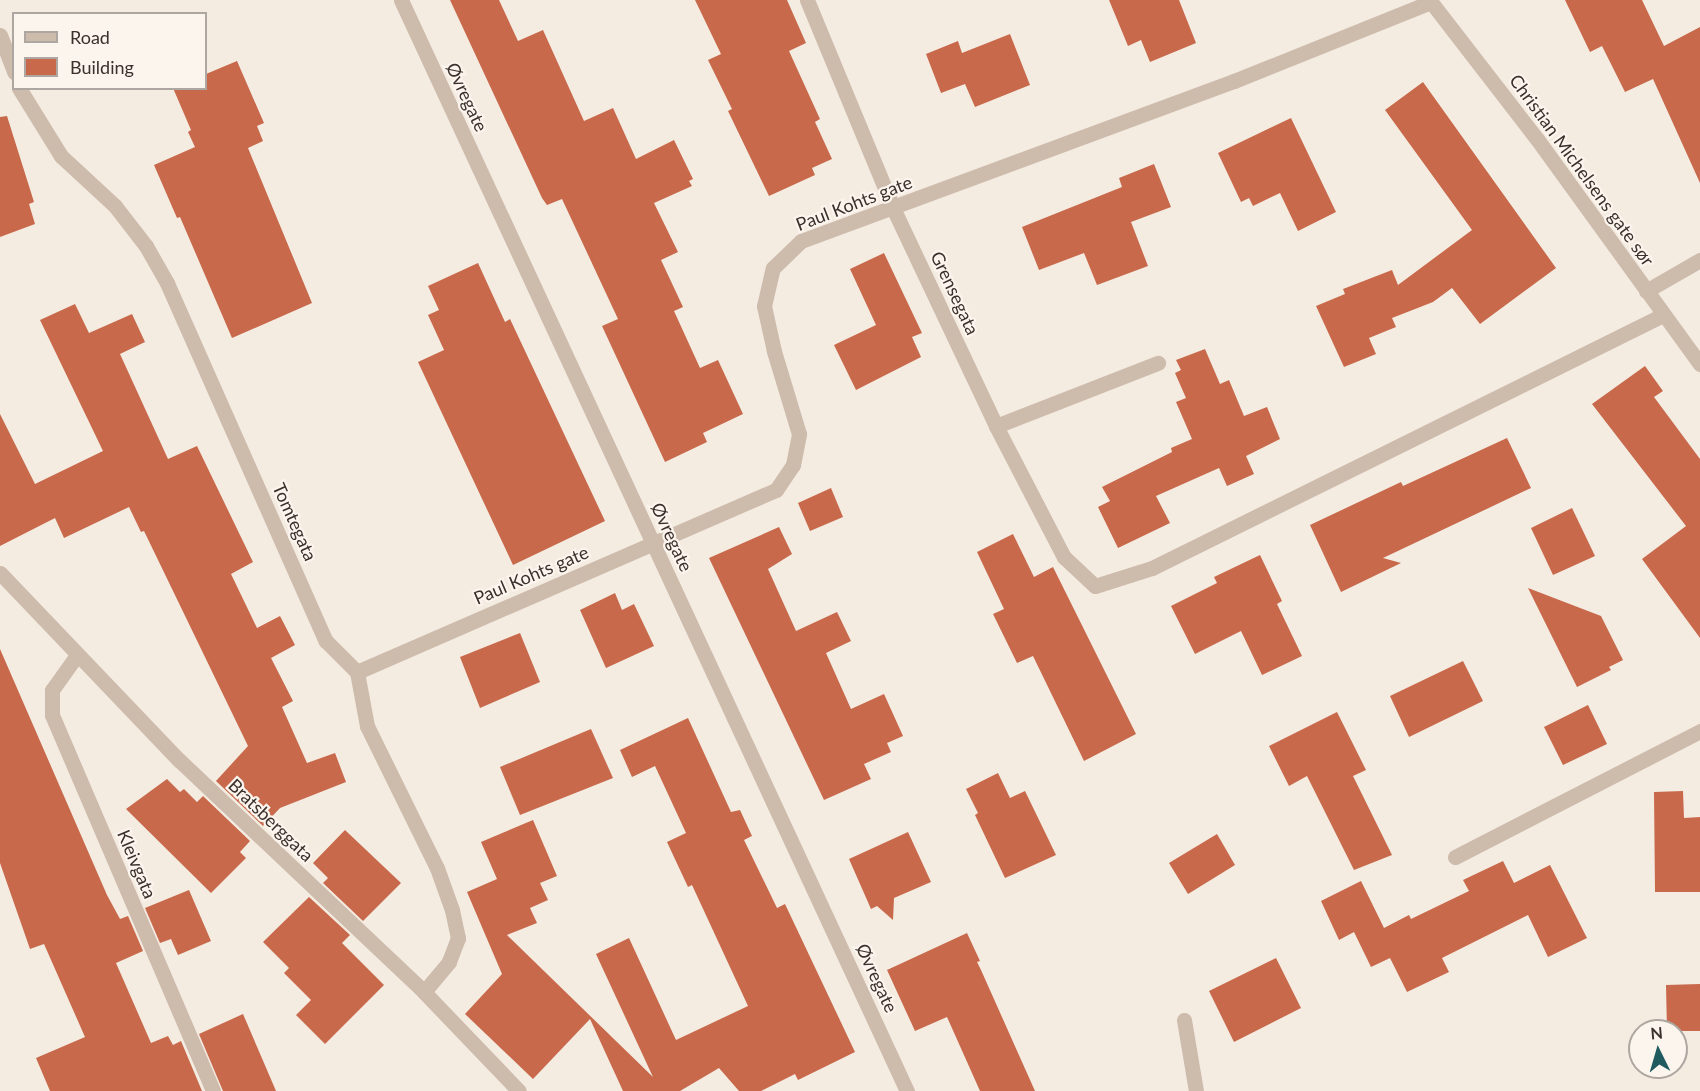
<!DOCTYPE html>
<meta charset="utf-8">
<style>
body{margin:0}
#map{position:relative;width:1700px;height:1091px;overflow:hidden;background:#f4ebe1;font-family:Lato,sans-serif}
div>[style]{position:absolute}
.building>*{inset:0;background:#c8694b}
.service>*{height:15px;margin:-7.5px;padding:0 7.5px;transform-origin:7.5px;border-radius:7.5px;background:#cdbbac}
.minor>*{height:15px;margin:-7.5px;padding:0 7.5px;transform-origin:7.5px;border-radius:7.5px;background:#cdbbac}
.tertiary>*{height:15px;margin:-7.5px;padding:0 7.5px;transform-origin:7.5px;border-radius:7.5px;background:#cdbbac}
span{translate:-50% -50%;white-space:nowrap;text-align:center;line-height:1.15;-webkit-text-stroke:4.5px #fbf5ee;paint-order:stroke}
.street-label{font-size:18px;color:#3b302b}
.legend{position:absolute;left:12px;top:12px;width:195px;height:78px;box-sizing:border-box;background:#fbf5ee;border:2px solid #aea6a0;margin:0;padding:8px 10px;list-style:none;font-size:18px;color:#3b302b}
.legend li{display:flex;align-items:center;gap:12px;height:30px}
.legend b{width:30px;border:2px solid #aea6a0}
.north{position:absolute;left:1628px;top:1019px;width:60px;height:60px;box-sizing:border-box;background:#fbf5ee;border:2px solid #aea6a0;border-radius:50%;rotate:355deg;font-size:16px;font-weight:700;line-height:24px;text-align:center;color:#3b302b}
.north::after{content:'';display:block;margin:auto;width:21px;height:27px;background:#1f5a5e;clip-path:polygon(50% 0,100% 100%,50% 72%,0 100%)}
</style>
<div id="map">
<div class="building">
<i style="clip-path:polygon(450px 0,499px 0,518px 41px,543px 30px,584px 121px,613px 108px,636px 159px,674px 140px,693px 179px,689px 181px,692px 186px,654px 203px,678px 252px,661px 260px,683px 307px,674px 311px,700px 368px,718px 360px,743px 414px,703px 433px,707px 442px,665px 462px,602px 326px,618px 319px,562px 199px,547px 205px,542px 198px)"></i>
<i style="clip-path:polygon(695px 0,787px 0,806px 43px,789px 51px,820px 119px,815px 122px,832px 159px,812px 168px,815px 175px,769px 196px,728px 111px,732px 109px,708px 60px,721px 54px)"></i>
<i style="clip-path:polygon(1109px 0,1179px 0,1196px 43px,1150px 62px,1141px 40px,1128px 46px)"></i>
<i style="clip-path:polygon(1565px 0,1642px 0,1664px 46px,1700px 27px,1700px 183px,1653px 79px,1625px 92px,1602px 46px,1590px 52px)"></i>
<i style="clip-path:polygon(1010px 34px,1030px 85px,975px 107px,965px 84px,941px 93px,926px 54px,958px 41px,962px 53px)"></i>
<i style="clip-path:polygon(237px 61px,264px 123px,257px 126px,263px 141px,248px 148px,312px 303px,232px 338px,180px 217px,177px 218px,154px 165px,195px 147px,188px 132px,191px 130px,173px 88px,206px 88px,206px 74px)"></i>
<i style="clip-path:polygon(1423px 82px,1556px 268px,1480px 324px,1452px 288px,1433px 302px,1392px 318px,1396px 327px,1369px 338px,1376px 354px,1344px 367px,1316px 306px,1345px 294px,1343px 289px,1392px 270px,1398px 285px,1472px 230px,1385px 110px)"></i>
<i style="clip-path:polygon(7px 116px,34px 202px,29px 204px,35px 224px,0 237px,0 117px)"></i>
<i style="clip-path:polygon(1291px 118px,1336px 212px,1298px 231px,1280px 193px,1253px 206px,1249px 198px,1241px 202px,1218px 153px)"></i>
<i style="clip-path:polygon(1154px 164px,1171px 207px,1131px 222px,1148px 266px,1097px 285px,1084px 253px,1039px 270px,1022px 227px,1122px 187px,1119px 178px)"></i>
<i style="clip-path:polygon(884px 253px,922px 333px,912px 337px,921px 357px,856px 390px,834px 345px,876px 325px,850px 269px)"></i>
<i style="clip-path:polygon(478px 263px,505px 322px,510px 319px,605px 521px,513px 565px,418px 362px,444px 350px,428px 315px,439px 310px,428px 286px)"></i>
<i style="clip-path:polygon(75px 304px,89px 333px,132px 314px,145px 342px,120px 354px,168px 459px,197px 446px,253px 562px,231px 574px,257px 628px,280px 616px,295px 645px,271px 658px,293px 701px,282px 707px,307px 763px,335px 753px,346px 782px,280px 808px,263px 826px,216px 781px,248px 746px,144px 531px,141px 532px,129px 507px,64px 538px,55px 518px,0 546px,0 414px,35px 484px,103px 451px,40px 320px)"></i>
<i style="clip-path:polygon(1205px 349px,1220px 384px,1229px 380px,1244px 416px,1267px 407px,1280px 439px,1246px 456px,1254px 474px,1227px 486px,1219px 468px,1156px 496px,1170px 523px,1118px 548px,1098px 507px,1110px 501px,1102px 487px,1172px 452px,1171px 448px,1192px 439px,1176px 402px,1186px 398px,1175px 373px,1181px 370px,1176px 360px)"></i>
<i style="clip-path:polygon(1645px 366px,1663px 391px,1654px 397px,1700px 459px,1700px 638px,1642px 559px,1686px 526px,1592px 404px)"></i>
<i style="clip-path:polygon(1507px 438px,1531px 488px,1383px 558px,1401px 563px,1341px 592px,1310px 525px,1401px 482px,1403px 486px)"></i>
<i style="clip-path:polygon(831px 488px,843px 517px,810px 531px,798px 503px)"></i>
<i style="clip-path:polygon(1572px 508px,1595px 556px,1553px 575px,1531px 528px)"></i>
<i style="clip-path:polygon(779px 527px,792px 554px,768px 569px,796px 631px,837px 612px,851px 641px,826px 653px,851px 709px,884px 694px,903px 736px,887px 743px,891px 752px,864px 764px,871px 779px,824px 800px,709px 558px)"></i>
<i style="clip-path:polygon(1013px 534px,1034px 577px,1053px 567px,1136px 734px,1084px 761px,1033px 656px,1017px 663px,993px 614px,1004px 609px,977px 552px)"></i>
<i style="clip-path:polygon(1260px 555px,1282px 601px,1277px 604px,1302px 656px,1262px 675px,1241px 631px,1195px 654px,1171px 606px,1217px 583px,1214px 577px)"></i>
<i style="clip-path:polygon(1528px 588px,1601px 616px,1623px 660px,1609px 667px,1611px 670px,1577px 687px)"></i>
<i style="clip-path:polygon(615px 593px,622px 610px,634px 604px,654px 646px,606px 668px,580px 610px)"></i>
<i style="clip-path:polygon(520px 633px,540px 682px,480px 708px,460px 657px)"></i>
<i style="clip-path:polygon(0 649px,107px 895px,120px 919px,128px 916px,143px 951px,116px 963px,151px 1043px,168px 1036px,173px 1045px,181px 1041px,202px 1091px,50px 1091px,36px 1058px,85px 1037px,44px 944px,30px 949px,0 863px)"></i>
<i style="clip-path:polygon(1463px 661px,1483px 701px,1409px 737px,1390px 696px)"></i>
<i style="clip-path:polygon(1588px 705px,1607px 744px,1563px 765px,1544px 727px)"></i>
<i style="clip-path:polygon(1337px 712px,1366px 770px,1353px 776px,1392px 855px,1354px 870px,1307px 776px,1289px 786px,1269px 746px)"></i>
<i style="clip-path:polygon(688px 718px,731px 812px,740px 810px,752px 836px,744px 840px,777px 908px,785px 904px,855px 1052px,798px 1080px,795px 1074px,761px 1091px,739px 1091px,719px 1068px,680px 1091px,623px 1091px,590px 1019px,533px 1079px,465px 1014px,502px 974px,467px 892px,497px 879px,481px 842px,533px 820px,557px 876px,540px 883px,548px 900px,530px 908px,537px 923px,507px 935px,653px 1077px,596px 954px,629px 938px,676px 1040px,748px 1006px,692px 885px,688px 887px,667px 842px,686px 833px,655px 766px,632px 777px,620px 750px)"></i>
<i style="clip-path:polygon(591px 729px,613px 778px,520px 815px,500px 767px)"></i>
<i style="clip-path:polygon(998px 773px,1010px 798px,1025px 791px,1056px 855px,1005px 878px,975px 815px,978px 813px,966px 789px)"></i>
<i style="clip-path:polygon(167px 779px,180px 792px,184px 789px,197px 802px,203px 796px,250px 841px,240px 852px,246px 858px,211px 893px,126px 809px)"></i>
<i style="clip-path:polygon(1683px 791px,1684px 818px,1700px 817px,1700px 892px,1655px 892px,1654px 792px)"></i>
<i style="clip-path:polygon(345px 830px,401px 883px,363px 921px,323px 883px,328px 878px,313px 863px)"></i>
<i style="clip-path:polygon(908px 832px,931px 882px,894px 898px,893px 920px,877px 906px,871px 909px,849px 859px)"></i>
<i style="clip-path:polygon(1217px 834px,1235px 865px,1188px 894px,1169px 863px)"></i>
<i style="clip-path:polygon(1503px 861px,1514px 883px,1550px 865px,1587px 938px,1548px 957px,1528px 915px,1442px 958px,1449px 972px,1407px 992px,1390px 958px,1371px 967px,1354px 932px,1339px 940px,1321px 901px,1361px 881px,1384px 928px,1409px 915px,1411px 919px,1469px 891px,1463px 880px)"></i>
<i style="clip-path:polygon(189px 890px,211px 941px,178px 955px,171px 939px,160px 943px,145px 908px)"></i>
<i style="clip-path:polygon(309px 897px,350px 935px,342px 943px,384px 985px,325px 1044px,296px 1015px,311px 1000px,284px 973px,289px 968px,263px 942px)"></i>
<i style="clip-path:polygon(967px 933px,980px 961px,977px 962px,981px 970px,1035px 1091px,980px 1091px,947px 1017px,915px 1031px,887px 970px)"></i>
<i style="clip-path:polygon(1276px 958px,1301px 1008px,1234px 1042px,1209px 991px)"></i>
<i style="clip-path:polygon(1700px 984px,1700px 1031px,1667px 1031px,1666px 985px)"></i>
<i style="clip-path:polygon(243px 1014px,276px 1091px,223px 1091px,199px 1034px)"></i>
</div>
<div class="service">
<i style="left:996px;top:426px;width:174px;rotate:-21.3deg"></i>
<i style="left:1455px;top:857px;width:276px;rotate:-27.2deg"></i>
<i style="left:1184px;top:1020px;width:72px;rotate:80.4deg"></i>
</div>
<div class="minor">
<i style="left:807px;top:0;width:225px;rotate:67.5deg"></i>
<i style="left:893px;top:208px;width:241px;rotate:64.7deg"></i>
<i style="left:996px;top:426px;width:148px;rotate:62.6deg"></i>
<i style="left:1064px;top:557px;width:42px;rotate:43.1deg"></i>
<i style="left:1095px;top:586px;width:60px;rotate:-17.5deg"></i>
<i style="left:1152px;top:568px;width:570px;rotate:-26.34deg"></i>
<i style="left:0;top:35px;width:40px;rotate:69deg"></i>
<i style="left:19px;top:88px;width:80px;rotate:58.3deg"></i>
<i style="left:61px;top:156px;width:74px;rotate:42.8deg"></i>
<i style="left:115px;top:206px;width:51px;rotate:52.2deg"></i>
<i style="left:146px;top:246px;width:43px;rotate:60.4deg"></i>
<i style="left:167px;top:283px;width:392px;rotate:66.1deg"></i>
<i style="left:326px;top:641px;width:44px;rotate:45deg"></i>
<i style="left:357px;top:672px;width:55px;rotate:79.5deg"></i>
<i style="left:367px;top:726px;width:158px;rotate:63.8deg"></i>
<i style="left:437px;top:868px;width:45px;rotate:70.3deg"></i>
<i style="left:452px;top:910px;width:29px;rotate:78deg"></i>
<i style="left:458px;top:938px;width:26px;rotate:111deg"></i>
<i style="left:449px;top:962px;width:39px;rotate:130deg"></i>
<i style="left:1646px;top:291px;width:62px;rotate:-29.9deg"></i>
<i style="left:0;top:573px;width:259px;rotate:46.3deg"></i>
<i style="left:179px;top:760px;width:337px;rotate:43.4deg"></i>
<i style="left:424px;top:992px;width:137px;rotate:46.2deg"></i>
<i style="left:77px;top:655px;width:43px;rotate:125.5deg"></i>
<i style="left:52px;top:690px;width:25px;rotate:90deg"></i>
<i style="left:52px;top:715px;width:409px;rotate:66.8deg"></i>
<i style="left:357px;top:672px;width:457px;rotate:-23.5deg"></i>
<i style="left:776px;top:490px;width:30px;rotate:-56deg"></i>
<i style="left:793px;top:465px;width:32px;rotate:-79deg"></i>
<i style="left:799px;top:434px;width:87px;rotate:-106.8deg"></i>
<i style="left:774px;top:351px;width:46px;rotate:-102.5deg"></i>
<i style="left:764px;top:306px;width:39px;rotate:-77deg"></i>
<i style="left:773px;top:268px;width:39px;rotate:-44deg"></i>
<i style="left:801px;top:241px;width:462px;rotate:-20.3deg"></i>
<i style="left:1234px;top:81px;width:212px;rotate:-21.9deg"></i>
<i style="left:1431px;top:2px;width:173px;rotate:52.3deg"></i>
<i style="left:1537px;top:139px;width:278px;rotate:54.1deg"></i>
</div>
<div class="tertiary">
<i style="left:401px;top:0;width:1203px;rotate:65.12deg"></i>
</div>
<div class="street-label">
<span style="left:467px;top:97px;rotate:65deg">Øvregate</span>
<span style="left:1582px;top:170px;rotate:54deg">Christian Michelsens gate sør</span>
<span style="left:854px;top:203px;rotate:-21deg">Paul Kohts gate</span>
<span style="left:955px;top:293px;rotate:65deg">Grensegata</span>
<span style="left:295px;top:522px;rotate:66deg">Tomtegata</span>
<span style="left:672px;top:537px;rotate:65deg">Øvregate</span>
<span style="left:531px;top:575px;rotate:-23deg">Paul Kohts gate</span>
<span style="left:271px;top:820px;rotate:44deg">Bratsberggata</span>
<span style="left:137px;top:864px;rotate:67deg">Kleivgata</span>
<span style="left:877px;top:978px;rotate:65deg">Øvregate</span>
</div>
<ul class="legend">
<li><b style="height:8px;background:#cdbbac"></b>Road</li>
<li><b style="height:16px;background:#c8694b"></b>Building</li>
</ul>
<div class="north">N</div>
</div>
